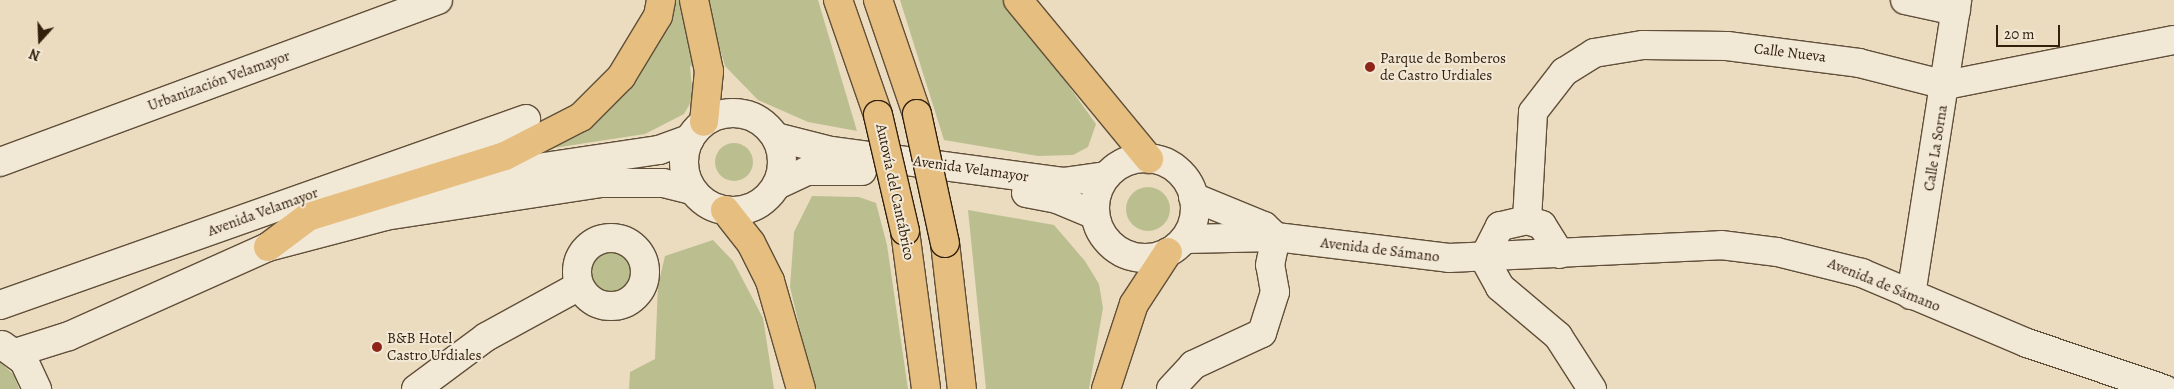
<!DOCTYPE html>
<meta charset="utf-8">
<style>
body{margin:0}
#map{position:relative;width:2174px;height:389px;overflow:hidden;background:#ebdcc0;font-family:Alegreya,serif}
div>[style]{position:absolute}
.green>*{inset:0;background:#bbbf90}
.round{border-radius:50%}
.roads{filter:drop-shadow(1px 0 #604f39) drop-shadow(-1px 0 #604f39) drop-shadow(0 1px #604f39) drop-shadow(0 -1px #604f39)}
.minor>*{height:28px;margin:-14px;padding:0 14px;transform-origin:14px;border-radius:14px;background:#f2e8d6}
.minor>.ring{margin:-14px;padding:0;box-sizing:content-box;background:none;border:28px solid #f2e8d6;border-radius:50%}
.highway>*{height:28px;margin:-14px;padding:0 14px;transform-origin:14px;border-radius:14px;background:#e6be80}
.bridges{filter:drop-shadow(1px 0 #32200c) drop-shadow(-1px 0 #32200c) drop-shadow(0 1px #32200c) drop-shadow(0 -1px #32200c)}
.highway-bridge>*{height:28px;margin:-14px;padding:0 14px;transform-origin:14px;border-radius:14px;background:#e6be80}
.dots>*{width:14px;height:14px;translate:-50% -50%;box-sizing:border-box;border:2px solid #f2e8d6;border-radius:50%}
span{translate:-50% -50%;white-space:nowrap;text-align:center;line-height:1.15;-webkit-text-stroke:4px #f2e8d6;paint-order:stroke}
.street-label{font-size:15px;color:#32200c}
.poi-label{font-size:15px;color:#32200c}
.left{translate:0 -50%;text-align:left}
.north{position:absolute;left:15px;top:15px;width:50px;height:50px;-webkit-text-stroke:4px #f2e8d6;paint-order:stroke;rotate:200deg;font-size:14px;font-weight:700;line-height:20px;text-align:center;color:#32200c}
.north::after{content:'';display:block;margin:auto;width:18px;height:22px;background:#32200c;clip-path:polygon(50% 0,100% 100%,50% 72%,0 100%)}
.scale{position:absolute;left:1996px;top:25px;width:64px;height:22px;box-sizing:border-box;border:2px solid #32200c;border-top:0;padding-left:6px;font-size:15px;line-height:18px;white-space:nowrap;color:#32200c;-webkit-text-stroke:4px #f2e8d6;paint-order:stroke}
</style>
<div id="map">
<div class="green">
<i style="clip-path:polygon(673px 0,681px 0,697px 65px,690px 66px,693px 98px,684px 114px,645px 134px,547px 149px,628px 86px,663px 31px)"></i>
<i style="clip-path:polygon(705px 0,818px 0,857px 131px,808px 122px,758px 100px,725px 66px)"></i>
<i style="clip-path:polygon(900px 0,1007px 0,1096px 124px,1088px 147px,1073px 155px,1038px 156px,944px 140px)"></i>
<i class="round" style="left:715px;top:143px;width:38px;height:38px"></i>
<i class="round" style="left:1126px;top:187px;width:44px;height:44px"></i>
<i style="clip-path:polygon(812px 196px,859px 197px,876px 203px,887px 245px,908px 389px,814px 389px,790px 287px,794px 232px)"></i>
<i style="clip-path:polygon(968px 210px,1054px 225px,1085px 261px,1099px 284px,1103px 308px,1089px 389px,986px 389px)"></i>
<i style="clip-path:polygon(713px 240px,733px 261px,763px 318px,774px 389px,629px 389px,630px 372px,655px 359px,658px 285px,665px 256px)"></i>
<i class="round" style="left:590px;top:252px;width:42px;height:42px"></i>
<i style="clip-path:polygon(0 362px,14px 375px,19px 389px,0 389px)"></i>
</div>
<div class="roads">
<div class="minor">
<i style="left:1905px;top:0;width:52px;rotate:12.2deg"></i>
<i class="ring" style="left:684px;top:113px;width:70px;height:70px"></i>
<i style="left:776px;top:137px;width:57px;rotate:14.3deg"></i>
<i style="left:831px;top:151px;width:234px;rotate:7.6deg"></i>
<i style="left:1063px;top:182px;width:43px;rotate:-7.9deg"></i>
<i class="ring" style="left:1095px;top:158px;width:72px;height:72px"></i>
<i style="left:0;top:162px;width:467px;rotate:-20.3deg"></i>
<i style="left:777px;top:185px;width:33px;rotate:-25deg"></i>
<i style="left:807px;top:171px;width:55px"></i>
<i style="left:1026px;top:193px;width:32px;rotate:11deg"></i>
<i style="left:1057px;top:199px;width:41px;rotate:22.8deg"></i>
<i style="left:417px;top:195px;width:103px;rotate:-13.5deg"></i>
<i style="left:517px;top:171px;width:144px;rotate:-8.4deg"></i>
<i style="left:659px;top:150px;width:33px;rotate:-20deg"></i>
<i style="left:1193px;top:197px;width:77px;rotate:22.2deg"></i>
<i style="left:1264px;top:226px;width:16px;rotate:43deg"></i>
<i style="left:1527px;top:220px;width:108px;rotate:-86.8deg"></i>
<i style="left:1533px;top:112px;width:51px;rotate:-52.2deg"></i>
<i style="left:1564px;top:72px;width:36px;rotate:-32deg"></i>
<i style="left:1594px;top:53px;width:50px;rotate:-9.3deg"></i>
<i style="left:1643px;top:45px;width:84px;rotate:0.7deg"></i>
<i style="left:1727px;top:46px;width:133px;rotate:7.3deg"></i>
<i style="left:1859px;top:63px;width:90px;rotate:14.2deg"></i>
<i style="left:1946px;top:85px;width:232px;rotate:-11.2deg"></i>
<i class="ring" style="left:577px;top:238px;width:40px;height:40px"></i>
<i style="left:1185px;top:239px;width:91px;rotate:-1.3deg"></i>
<i style="left:1276px;top:237px;width:174px;rotate:6.9deg"></i>
<i style="left:1449px;top:258px;width:272px;rotate:-2.7deg"></i>
<i style="left:1721px;top:245px;width:56px;rotate:7.1deg"></i>
<i style="left:1777px;top:252px;width:88px;rotate:13.9deg"></i>
<i style="left:1862px;top:273px;width:179px;rotate:23deg"></i>
<i style="left:2027px;top:343px;width:145px;rotate:18.6deg"></i>
<i style="left:1560px;top:254px;width:34px;rotate:-122deg"></i>
<i style="left:1542px;top:225px;width:16px;rotate:-162deg"></i>
<i style="left:1527px;top:220px;width:28px;rotate:167deg"></i>
<i style="left:1500px;top:226px;width:36px;rotate:117deg"></i>
<i style="left:1484px;top:258px;width:33px;rotate:61deg"></i>
<i style="left:1500px;top:287px;width:76px;rotate:40.2deg"></i>
<i style="left:1558px;top:336px;width:63px;rotate:57.3deg"></i>
<i style="left:1911px;top:295px;width:299px;rotate:-81.1deg"></i>
<i style="left:0;top:305px;width:558px;rotate:-19.47deg"></i>
<i style="left:2px;top:345px;width:27px;rotate:36deg"></i>
<i style="left:24px;top:361px;width:31px;rotate:65deg"></i>
<i style="left:15px;top:353px;width:57px;rotate:-17.5deg"></i>
<i style="left:69px;top:336px;width:218px;rotate:-24.1deg"></i>
<i style="left:268px;top:247px;width:121px;rotate:-14.8deg"></i>
<i style="left:385px;top:216px;width:219px;rotate:-8.7deg"></i>
<i style="left:601px;top:183px;width:62px"></i>
<i style="left:663px;top:183px;width:30px;rotate:14deg"></i>
<i style="left:416px;top:389px;width:87px;rotate:-36.6deg"></i>
<i style="left:486px;top:337px;width:106px;rotate:-28.7deg"></i>
<i style="left:1171px;top:389px;width:33px;rotate:-47deg"></i>
<i style="left:1193px;top:365px;width:76px;rotate:-24.9deg"></i>
<i style="left:1262px;top:333px;width:43px;rotate:-72.4deg"></i>
<i style="left:1275px;top:292px;width:27px;rotate:-100deg"></i>
<i style="left:1270px;top:265px;width:29px;rotate:-78deg"></i>
</div>
<div class="highway">
<i style="left:694px;top:0;width:73px;rotate:78.1deg"></i>
<i style="left:709px;top:71px;width:51px;rotate:95.6deg"></i>
<i style="left:838px;top:0;width:122px;rotate:70.8deg"></i>
<i style="left:878px;top:0;width:120px;rotate:71.1deg"></i>
<i style="left:1018px;top:0;width:206px;rotate:50.5deg"></i>
<i style="left:725px;top:210px;width:42px;rotate:51.8deg"></i>
<i style="left:751px;top:243px;width:42px;rotate:63.4deg"></i>
<i style="left:770px;top:281px;width:112px;rotate:74deg"></i>
<i style="left:905px;top:231px;width:159px;rotate:82.4deg"></i>
<i style="left:945px;top:243px;width:147px;rotate:83.4deg"></i>
<i style="left:268px;top:247px;width:50px;rotate:-36.9deg"></i>
<i style="left:308px;top:217px;width:206px;rotate:-17.2deg"></i>
<i style="left:505px;top:156px;width:85px;rotate:-27.2deg"></i>
<i style="left:581px;top:117px;width:57px;rotate:-45deg"></i>
<i style="left:621px;top:77px;width:71px;rotate:-58.8deg"></i>
<i style="left:658px;top:16px;width:16px;rotate:-79deg"></i>
<i style="left:1106px;top:389px;width:89px;rotate:-71.8deg"></i>
<i style="left:1134px;top:304px;width:62px;rotate:-56.8deg"></i>
</div>
</div>
<div class="bridges">
<div class="highway-bridge">
<i style="left:917px;top:114px;width:132px;rotate:77.8deg"></i>
<i style="left:878px;top:115px;width:119px;rotate:76.9deg"></i>
</div>
</div>
<div class="dots">
<i style="left:1370px;top:67px;background:#8f2418"></i>
<i style="left:377px;top:347px;background:#8f2418"></i>
</div>
<div class="street-label">
<span style="left:1790px;top:53px;rotate:7deg">Calle Nueva</span>
<span style="left:219px;top:81px;rotate:-20deg">Urbanización Velamayor</span>
<span style="left:1936px;top:148px;rotate:-81deg">Calle La Sorna</span>
<span style="left:971px;top:169px;rotate:8deg">Avenida Velamayor</span>
<span style="left:895px;top:192px;rotate:78deg">Autovía del Cantábrico</span>
<span style="left:263px;top:212px;rotate:-20deg">Avenida Velamayor</span>
<span style="left:1380px;top:250px;rotate:7deg">Avenida de Sámano</span>
<span style="left:1884px;top:285px;rotate:22deg">Avenida de Sámano</span>
</div>
<div class="poi-label">
<span class="left" style="left:1380px;top:67px">Parque de Bomberos<br>de Castro Urdiales</span>
<span class="left" style="left:387px;top:347px">B&amp;B Hotel<br>Castro Urdiales</span>
</div>
<div class="north">N</div>
<div class="scale">20 m</div>
</div>
